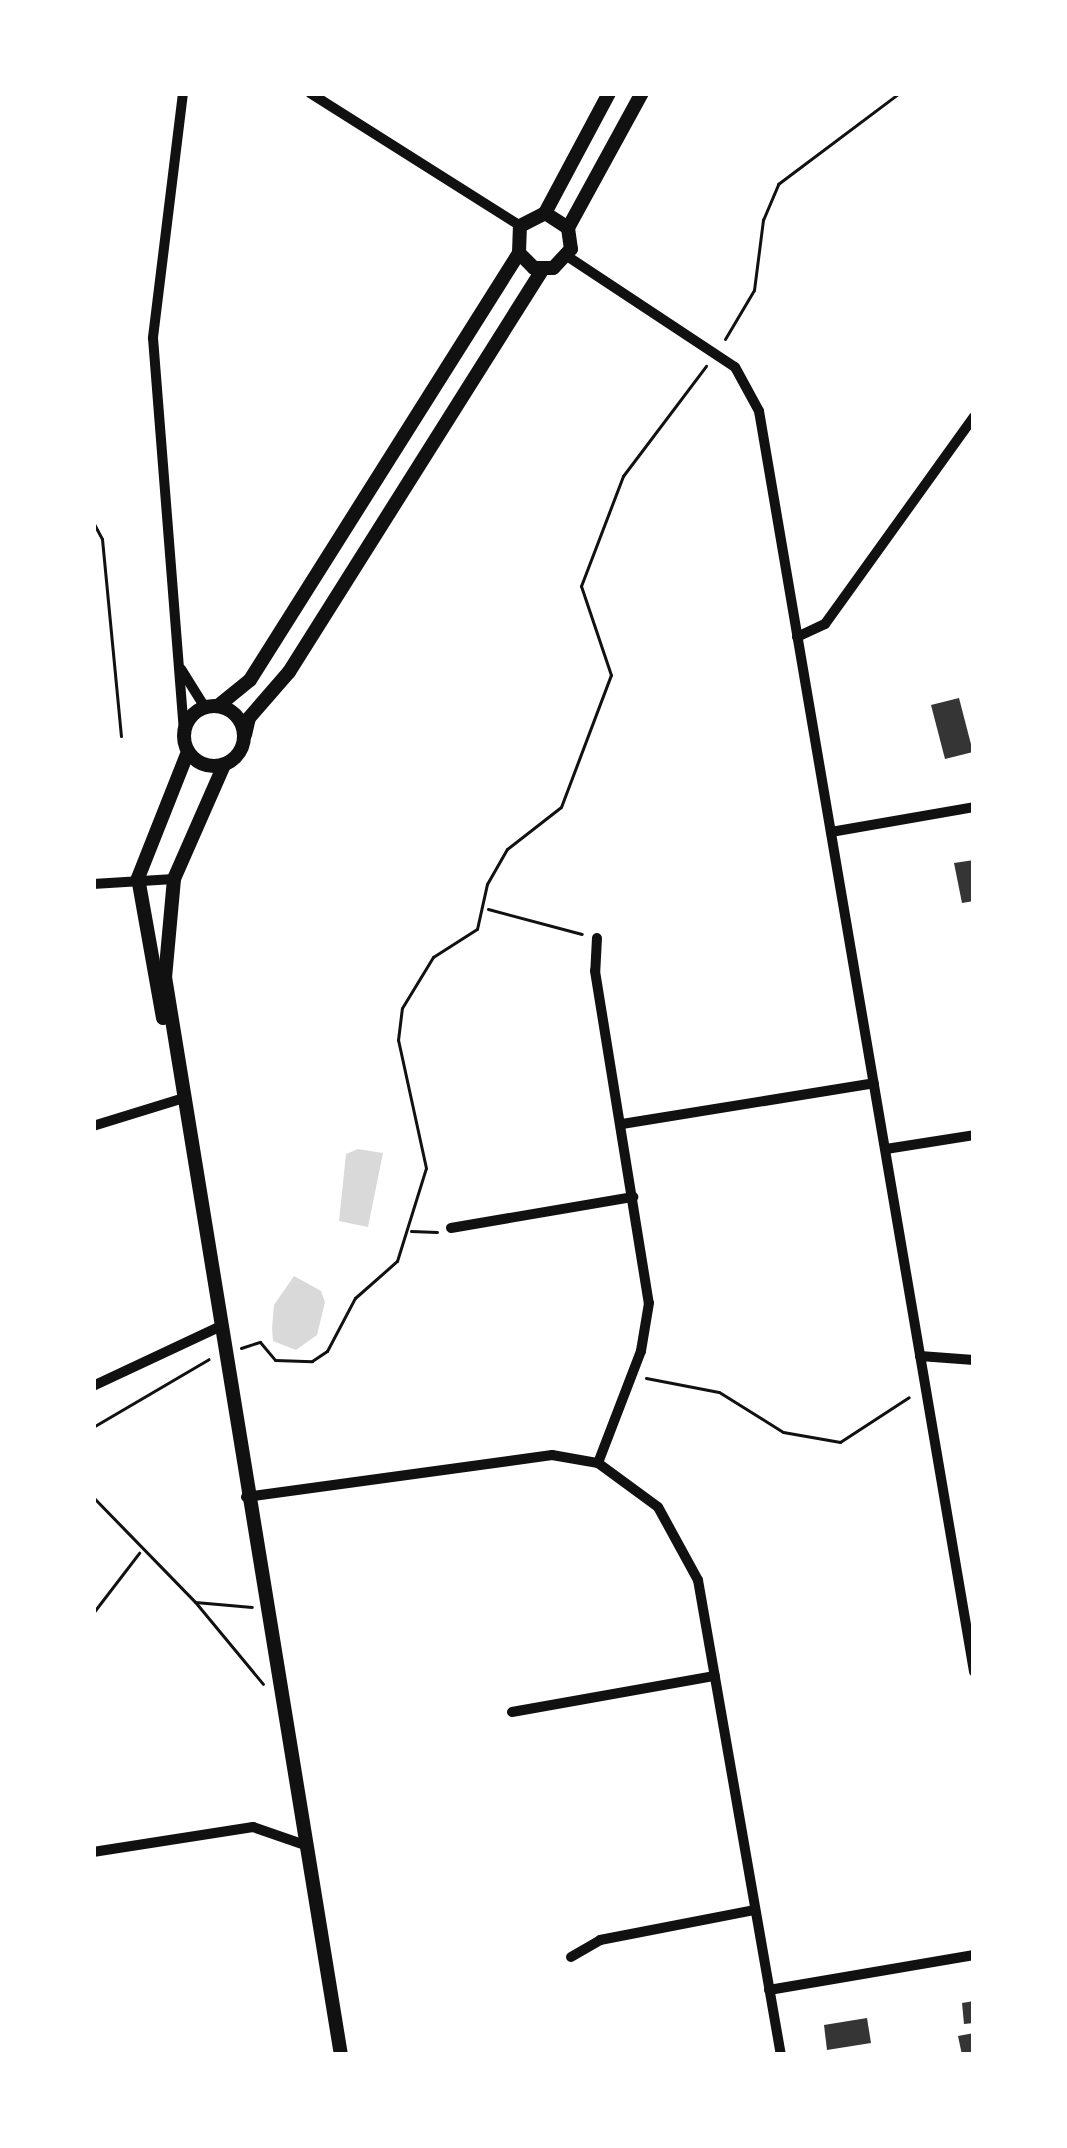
<!DOCTYPE html>
<style>
body{margin:0}
#map{position:relative;width:1067px;height:2148px;overflow:hidden;background:#fff;font-family:"IBM Plex Serif",serif}
div>[style]{position:absolute}
.water>*{inset:0;background:#d9d9d9}
.building>*{inset:0;background:#353535}
.path>*{height:3px;margin:-1.5px;padding:0 1.5px;transform-origin:1.5px;border-radius:1.5px;background:#111}
.minor>*{height:10px;margin:-5px;padding:0 5px;transform-origin:5px;border-radius:5px;background:#111}
.tertiary>*{height:14px;margin:-7px;padding:0 7px;transform-origin:7px;border-radius:7px;background:#111}
.tertiary>.ring{margin:-7px;padding:0;box-sizing:content-box;background:none;border:14px solid #111;border-radius:50%}
span{translate:-50% -50%;white-space:nowrap;text-align:center;line-height:1.15;-webkit-text-stroke:12px #fff;paint-order:stroke}
.frame{position:absolute;inset:0;border:96px solid #fff;pointer-events:none}
</style>
<div id="map">
<div class="water">
<i style="clip-path:polygon(358px 1149px,383px 1153px,368px 1227px,339px 1221px,346px 1154px)"></i>
<i style="clip-path:polygon(294px 1276px,321px 1291px,325px 1302px,317px 1335px,296px 1350px,273px 1341px,272px 1328px,274px 1305px)"></i>
</div>
<div class="building">
<i style="clip-path:polygon(959px 698px,973px 752px,945px 759px,931px 705px)"></i>
<i style="clip-path:polygon(974px 860px,974px 901px,962px 903px,954px 863px)"></i>
<i style="clip-path:polygon(974px 2001px,974px 2023px,964px 2024px,962px 2003px)"></i>
<i style="clip-path:polygon(867px 2018px,871px 2043px,827px 2050px,824px 2025px)"></i>
<i style="clip-path:polygon(974px 2033px,974px 2055px,962px 2055px,958px 2036px)"></i>
</div>
<div class="path">
<i style="left:725px;top:339px;width:57px;rotate:-59.4deg"></i>
<i style="left:754px;top:290px;width:71px;rotate:-82.7deg"></i>
<i style="left:763px;top:220px;width:39px;rotate:-67deg"></i>
<i style="left:778px;top:184px;width:151px;rotate:-36.9deg"></i>
<i style="left:93px;top:522px;width:19px;rotate:62deg"></i>
<i style="left:102px;top:539px;width:198px;rotate:84.5deg"></i>
<i style="left:488px;top:909px;width:97px;rotate:14.9deg"></i>
<i style="left:411px;top:1231px;width:26px;rotate:2deg"></i>
<i style="left:241px;top:1348px;width:20px;rotate:-18deg"></i>
<i style="left:260px;top:1342px;width:23px;rotate:50deg"></i>
<i style="left:275px;top:1360px;width:37px;rotate:2deg"></i>
<i style="left:312px;top:1361px;width:18px;rotate:-34deg"></i>
<i style="left:327px;top:1351px;width:60px;rotate:-62.2deg"></i>
<i style="left:355px;top:1298px;width:56px;rotate:-41.4deg"></i>
<i style="left:397px;top:1261px;width:97px;rotate:-72.7deg"></i>
<i style="left:426px;top:1168px;width:131px;rotate:-102.3deg"></i>
<i style="left:398px;top:1040px;width:32px;rotate:-83deg"></i>
<i style="left:402px;top:1008px;width:60px;rotate:-58.7deg"></i>
<i style="left:433px;top:957px;width:52px;rotate:-32.5deg"></i>
<i style="left:477px;top:929px;width:46px;rotate:-77.5deg"></i>
<i style="left:487px;top:884px;width:40px;rotate:-60.3deg"></i>
<i style="left:507px;top:849px;width:68px;rotate:-37.9deg"></i>
<i style="left:561px;top:807px;width:141px;rotate:-69.3deg"></i>
<i style="left:611px;top:675px;width:94px;rotate:-108.6deg"></i>
<i style="left:581px;top:586px;width:118px;rotate:-69.1deg"></i>
<i style="left:623px;top:476px;width:138px;rotate:-53deg"></i>
<i style="left:646px;top:1378px;width:74px;rotate:10.9deg"></i>
<i style="left:719px;top:1392px;width:75px;rotate:32deg"></i>
<i style="left:783px;top:1432px;width:58px;rotate:10deg"></i>
<i style="left:840px;top:1442px;width:82px;rotate:-33.1deg"></i>
<i style="left:93px;top:1427px;width:134px;rotate:-30.4deg"></i>
<i style="left:93px;top:1497px;width:146px;rotate:45.8deg"></i>
<i style="left:195px;top:1602px;width:57px;rotate:5deg"></i>
<i style="left:196px;top:1603px;width:105px;rotate:50.4deg"></i>
<i style="left:93px;top:1613px;width:76px;rotate:-52.5deg"></i>
</div>
<div class="minor">
<i style="left:183px;top:93px;width:247px;rotate:97deg"></i>
<i style="left:153px;top:338px;width:395px;rotate:85.5deg"></i>
<i style="left:310px;top:93px;width:249px;rotate:32.3deg"></i>
<i style="left:567px;top:256px;width:201px;rotate:33.5deg"></i>
<i style="left:735px;top:367px;width:50px;rotate:61.4deg"></i>
<i style="left:759px;top:411px;width:1279px;rotate:80.32deg"></i>
<i style="left:797px;top:637px;width:31px;rotate:-25deg"></i>
<i style="left:825px;top:624px;width:255px;rotate:-54.3deg"></i>
<i style="left:181px;top:669px;width:47px;rotate:58deg"></i>
<i style="left:831px;top:832px;width:145px;rotate:-9.9deg"></i>
<i style="left:93px;top:884px;width:81px;rotate:-3.5deg"></i>
<i style="left:597px;top:938px;width:33px;rotate:93deg"></i>
<i style="left:595px;top:971px;width:336px;rotate:80.8deg"></i>
<i style="left:649px;top:1303px;width:49px;rotate:99.5deg"></i>
<i style="left:641px;top:1351px;width:120px;rotate:111deg"></i>
<i style="left:622px;top:1124px;width:255px;rotate:-9.2deg"></i>
<i style="left:93px;top:1126px;width:95px;rotate:-17.1deg"></i>
<i style="left:886px;top:1149px;width:89px;rotate:-9deg"></i>
<i style="left:451px;top:1228px;width:185px;rotate:-9.7deg"></i>
<i style="left:920px;top:1356px;width:54px;rotate:4.2deg"></i>
<i style="left:93px;top:1386px;width:137px;rotate:-25.1deg"></i>
<i style="left:246px;top:1497px;width:309px;rotate:-7.8deg"></i>
<i style="left:552px;top:1455px;width:47px;rotate:9.9deg"></i>
<i style="left:598px;top:1463px;width:74px;rotate:36.3deg"></i>
<i style="left:658px;top:1507px;width:83px;rotate:61.3deg"></i>
<i style="left:698px;top:1580px;width:482px;rotate:80.1deg"></i>
<i style="left:512px;top:1712px;width:206px;rotate:-10.1deg"></i>
<i style="left:93px;top:1852px;width:162px;rotate:-8.9deg"></i>
<i style="left:253px;top:1827px;width:55px;rotate:19.1deg"></i>
<i style="left:571px;top:1957px;width:34px;rotate:-30deg"></i>
<i style="left:600px;top:1940px;width:158px;rotate:-11deg"></i>
<i style="left:769px;top:1990px;width:208px;rotate:-9.7deg"></i>
</div>
<div class="tertiary">
<i style="left:545px;top:213px;width:136px;rotate:-61.9deg"></i>
<i style="left:568px;top:228px;width:154px;rotate:-61.3deg"></i>
<i style="left:218px;top:706px;width:41px;rotate:-39.1deg"></i>
<i style="left:250px;top:680px;width:505px;rotate:-57.79deg"></i>
<i style="left:519px;top:253px;width:27px;rotate:-88deg"></i>
<i style="left:520px;top:226px;width:28px;rotate:-27deg"></i>
<i style="left:545px;top:213px;width:27px;rotate:33deg"></i>
<i style="left:568px;top:228px;width:21px;rotate:82deg"></i>
<i style="left:571px;top:249px;width:26px;rotate:133deg"></i>
<i style="left:553px;top:268px;width:19px;rotate:180deg"></i>
<i style="left:534px;top:268px;width:21px;rotate:-135deg"></i>
<i class="ring" style="left:184px;top:706px;width:46px;height:46px"></i>
<i style="left:245px;top:735px;width:17px;rotate:-77deg"></i>
<i style="left:249px;top:718px;width:61px;rotate:-49deg"></i>
<i style="left:289px;top:672px;width:474px;rotate:-57.8deg"></i>
<i style="left:224px;top:765px;width:124px;rotate:113.7deg"></i>
<i style="left:174px;top:879px;width:98px;rotate:95.2deg"></i>
<i style="left:165px;top:977px;width:1092px;rotate:80.73deg"></i>
<i style="left:163px;top:1018px;width:142px;rotate:-100.1deg"></i>
<i style="left:138px;top:878px;width:136px;rotate:-68.4deg"></i>
</div>
<div class="frame"></div>
</div>
